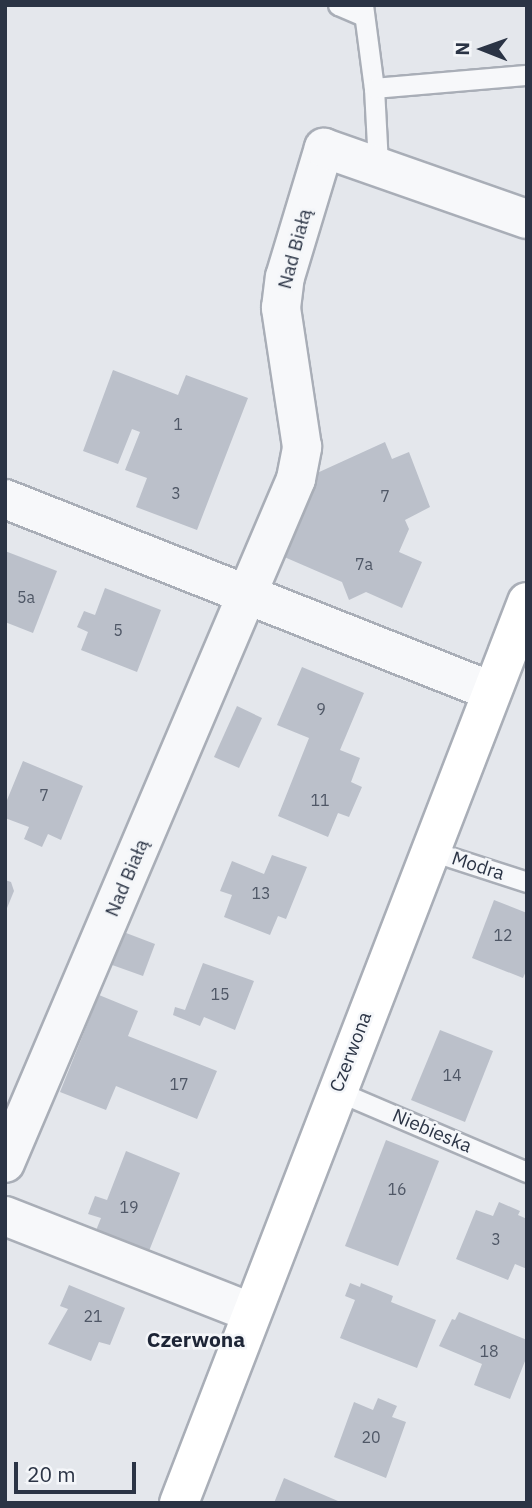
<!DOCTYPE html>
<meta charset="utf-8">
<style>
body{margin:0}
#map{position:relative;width:532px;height:1508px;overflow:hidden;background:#e4e7ec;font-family:"IBM Plex Sans",sans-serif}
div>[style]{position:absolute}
.building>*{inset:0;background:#bbc0ca}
.roads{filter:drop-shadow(2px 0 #a9aeb7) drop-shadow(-2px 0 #a9aeb7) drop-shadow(0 2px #a9aeb7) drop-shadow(0 -2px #a9aeb7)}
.service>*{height:19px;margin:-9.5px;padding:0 9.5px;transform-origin:9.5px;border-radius:9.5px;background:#f7f8fa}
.minor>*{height:38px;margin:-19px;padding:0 19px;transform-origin:19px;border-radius:19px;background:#f7f8fa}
.secondary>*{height:38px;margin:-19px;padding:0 19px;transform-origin:19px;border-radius:19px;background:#fff}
span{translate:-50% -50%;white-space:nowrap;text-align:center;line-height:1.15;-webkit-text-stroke:5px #f4f6f9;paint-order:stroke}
.number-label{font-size:16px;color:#4f5766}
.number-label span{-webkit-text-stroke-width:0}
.street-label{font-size:19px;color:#2b3445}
.neighbourhood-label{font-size:21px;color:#1d2536;font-weight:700}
.frame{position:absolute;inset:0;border:7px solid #2b3445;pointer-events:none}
.north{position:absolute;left:448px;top:14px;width:70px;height:70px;-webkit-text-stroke:5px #f4f6f9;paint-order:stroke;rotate:271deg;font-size:19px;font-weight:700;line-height:28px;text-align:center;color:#2b3445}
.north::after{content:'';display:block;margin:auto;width:24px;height:32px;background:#2b3445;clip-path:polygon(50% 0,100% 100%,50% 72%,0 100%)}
.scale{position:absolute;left:14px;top:1462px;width:122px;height:32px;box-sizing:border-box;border:4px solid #2b3445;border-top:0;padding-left:9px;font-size:21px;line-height:24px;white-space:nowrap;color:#2b3445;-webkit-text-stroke:5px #f4f6f9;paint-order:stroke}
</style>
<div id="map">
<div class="building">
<i style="clip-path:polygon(113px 370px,178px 395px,186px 375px,248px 398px,197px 530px,136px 507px,147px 478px,125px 470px,140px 432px,132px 429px,118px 464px,83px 451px)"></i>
<i style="clip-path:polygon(385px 442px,392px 459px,409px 452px,430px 507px,405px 520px,409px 529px,399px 552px,422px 562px,402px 608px,366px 592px,349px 600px,342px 582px,282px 556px,317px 473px)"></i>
<i style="clip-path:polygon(5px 551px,57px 571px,33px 633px,5px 622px)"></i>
<i style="clip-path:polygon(105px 588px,161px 610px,137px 672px,81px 650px,88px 632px,77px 627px,84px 611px,95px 615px)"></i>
<i style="clip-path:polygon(302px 667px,364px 693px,340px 750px,360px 758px,351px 782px,362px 787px,349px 817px,338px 813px,328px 837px,278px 816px,309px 738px,277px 725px)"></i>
<i style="clip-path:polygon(237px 706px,262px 718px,239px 768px,214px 757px)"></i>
<i style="clip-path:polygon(23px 761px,83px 786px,61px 840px,48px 834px,42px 847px,24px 839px,29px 827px,5px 818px,5px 805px)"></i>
<i style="clip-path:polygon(272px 855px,307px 867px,286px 919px,278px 916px,270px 935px,224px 917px,232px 895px,220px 891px,232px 861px,264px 874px)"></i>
<i style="clip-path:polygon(5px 880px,11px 882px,14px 891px,5px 913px)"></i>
<i style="clip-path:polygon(494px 900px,527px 913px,527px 969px,523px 978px,472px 958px)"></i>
<i style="clip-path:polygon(113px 928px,155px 944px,143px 976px,101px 961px)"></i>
<i style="clip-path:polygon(203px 963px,254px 981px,235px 1030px,204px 1017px,200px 1026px,173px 1015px,175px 1007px,185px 1010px)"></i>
<i style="clip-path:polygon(99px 995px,138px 1011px,128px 1036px,217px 1071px,197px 1119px,116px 1086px,106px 1110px,60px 1092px)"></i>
<i style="clip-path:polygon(440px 1030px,493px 1051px,465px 1122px,411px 1100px)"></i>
<i style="clip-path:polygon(386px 1140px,439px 1161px,398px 1266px,345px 1246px)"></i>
<i style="clip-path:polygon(126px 1151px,180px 1173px,149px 1251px,95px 1233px,101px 1218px,88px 1214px,95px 1196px,107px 1200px)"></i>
<i style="clip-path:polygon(499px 1202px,520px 1211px,518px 1215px,527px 1219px,527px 1269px,515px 1264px,508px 1280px,456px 1259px,476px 1210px,493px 1216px)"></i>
<i style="clip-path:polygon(350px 1283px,360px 1287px,361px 1283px,393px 1296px,391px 1302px,436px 1320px,417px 1368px,340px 1338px,355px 1300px,345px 1296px)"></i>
<i style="clip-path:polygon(69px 1285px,125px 1308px,110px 1345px,99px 1342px,91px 1361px,48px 1344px,68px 1309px,60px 1306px)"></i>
<i style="clip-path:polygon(459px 1312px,527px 1340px,527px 1356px,510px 1399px,474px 1385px,482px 1364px,439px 1346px,452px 1319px,455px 1320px)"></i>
<i style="clip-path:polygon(378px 1398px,397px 1406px,392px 1417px,406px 1422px,386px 1478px,334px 1457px,354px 1402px,373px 1410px)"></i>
<i style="clip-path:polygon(284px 1478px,338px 1501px,338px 1503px,274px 1503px)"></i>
</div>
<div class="roads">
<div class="service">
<i style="left:338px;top:5px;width:28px;rotate:23deg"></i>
<i style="left:363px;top:5px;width:84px;rotate:82.5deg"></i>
<i style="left:374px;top:88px;width:77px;rotate:87deg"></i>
<i style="left:374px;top:88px;width:154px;rotate:-4.9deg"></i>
<i style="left:428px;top:850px;width:104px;rotate:17.9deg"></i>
<i style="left:337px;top:1091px;width:207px;rotate:23.1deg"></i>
</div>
<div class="minor">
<i style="left:5px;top:499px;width:523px;rotate:21.56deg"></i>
<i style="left:5px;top:1163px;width:743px;rotate:-66.95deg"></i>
<i style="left:296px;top:479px;width:33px;rotate:-79deg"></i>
<i style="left:302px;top:447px;width:141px;rotate:-98.6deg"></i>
<i style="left:281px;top:308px;width:31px;rotate:-83deg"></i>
<i style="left:285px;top:277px;width:135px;rotate:-73.2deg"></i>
<i style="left:324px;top:148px;width:215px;rotate:19.3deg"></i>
<i style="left:5px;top:1216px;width:265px;rotate:21.4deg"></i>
</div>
<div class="secondary">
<i style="left:179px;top:1503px;width:966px;rotate:-68.88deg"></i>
</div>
</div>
<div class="number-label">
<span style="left:178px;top:424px">1</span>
<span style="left:176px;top:493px">3</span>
<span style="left:385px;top:496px">7</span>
<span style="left:364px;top:564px">7a</span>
<span style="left:26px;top:597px">5a</span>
<span style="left:118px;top:630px">5</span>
<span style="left:321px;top:709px">9</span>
<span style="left:44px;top:795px">7</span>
<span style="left:320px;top:800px">11</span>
<span style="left:261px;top:893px">13</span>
<span style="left:503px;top:935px">12</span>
<span style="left:220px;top:994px">15</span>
<span style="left:452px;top:1075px">14</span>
<span style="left:179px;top:1084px">17</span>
<span style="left:397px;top:1189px">16</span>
<span style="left:129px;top:1207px">19</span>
<span style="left:496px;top:1239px">3</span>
<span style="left:93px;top:1316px">21</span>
<span style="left:489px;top:1351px">18</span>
<span style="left:371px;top:1437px">20</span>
</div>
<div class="street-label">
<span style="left:295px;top:249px;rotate:-75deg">Nad Białą</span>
<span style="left:478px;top:866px;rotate:18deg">Modra</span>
<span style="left:127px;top:878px;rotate:-67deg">Nad Białą</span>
<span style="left:351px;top:1052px;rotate:-69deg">Czerwona</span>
<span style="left:432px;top:1131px;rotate:23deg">Niebieska</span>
</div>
<div class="neighbourhood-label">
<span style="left:196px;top:1339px">Czerwona</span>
</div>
<div class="frame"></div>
<div class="north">N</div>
<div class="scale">20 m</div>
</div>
